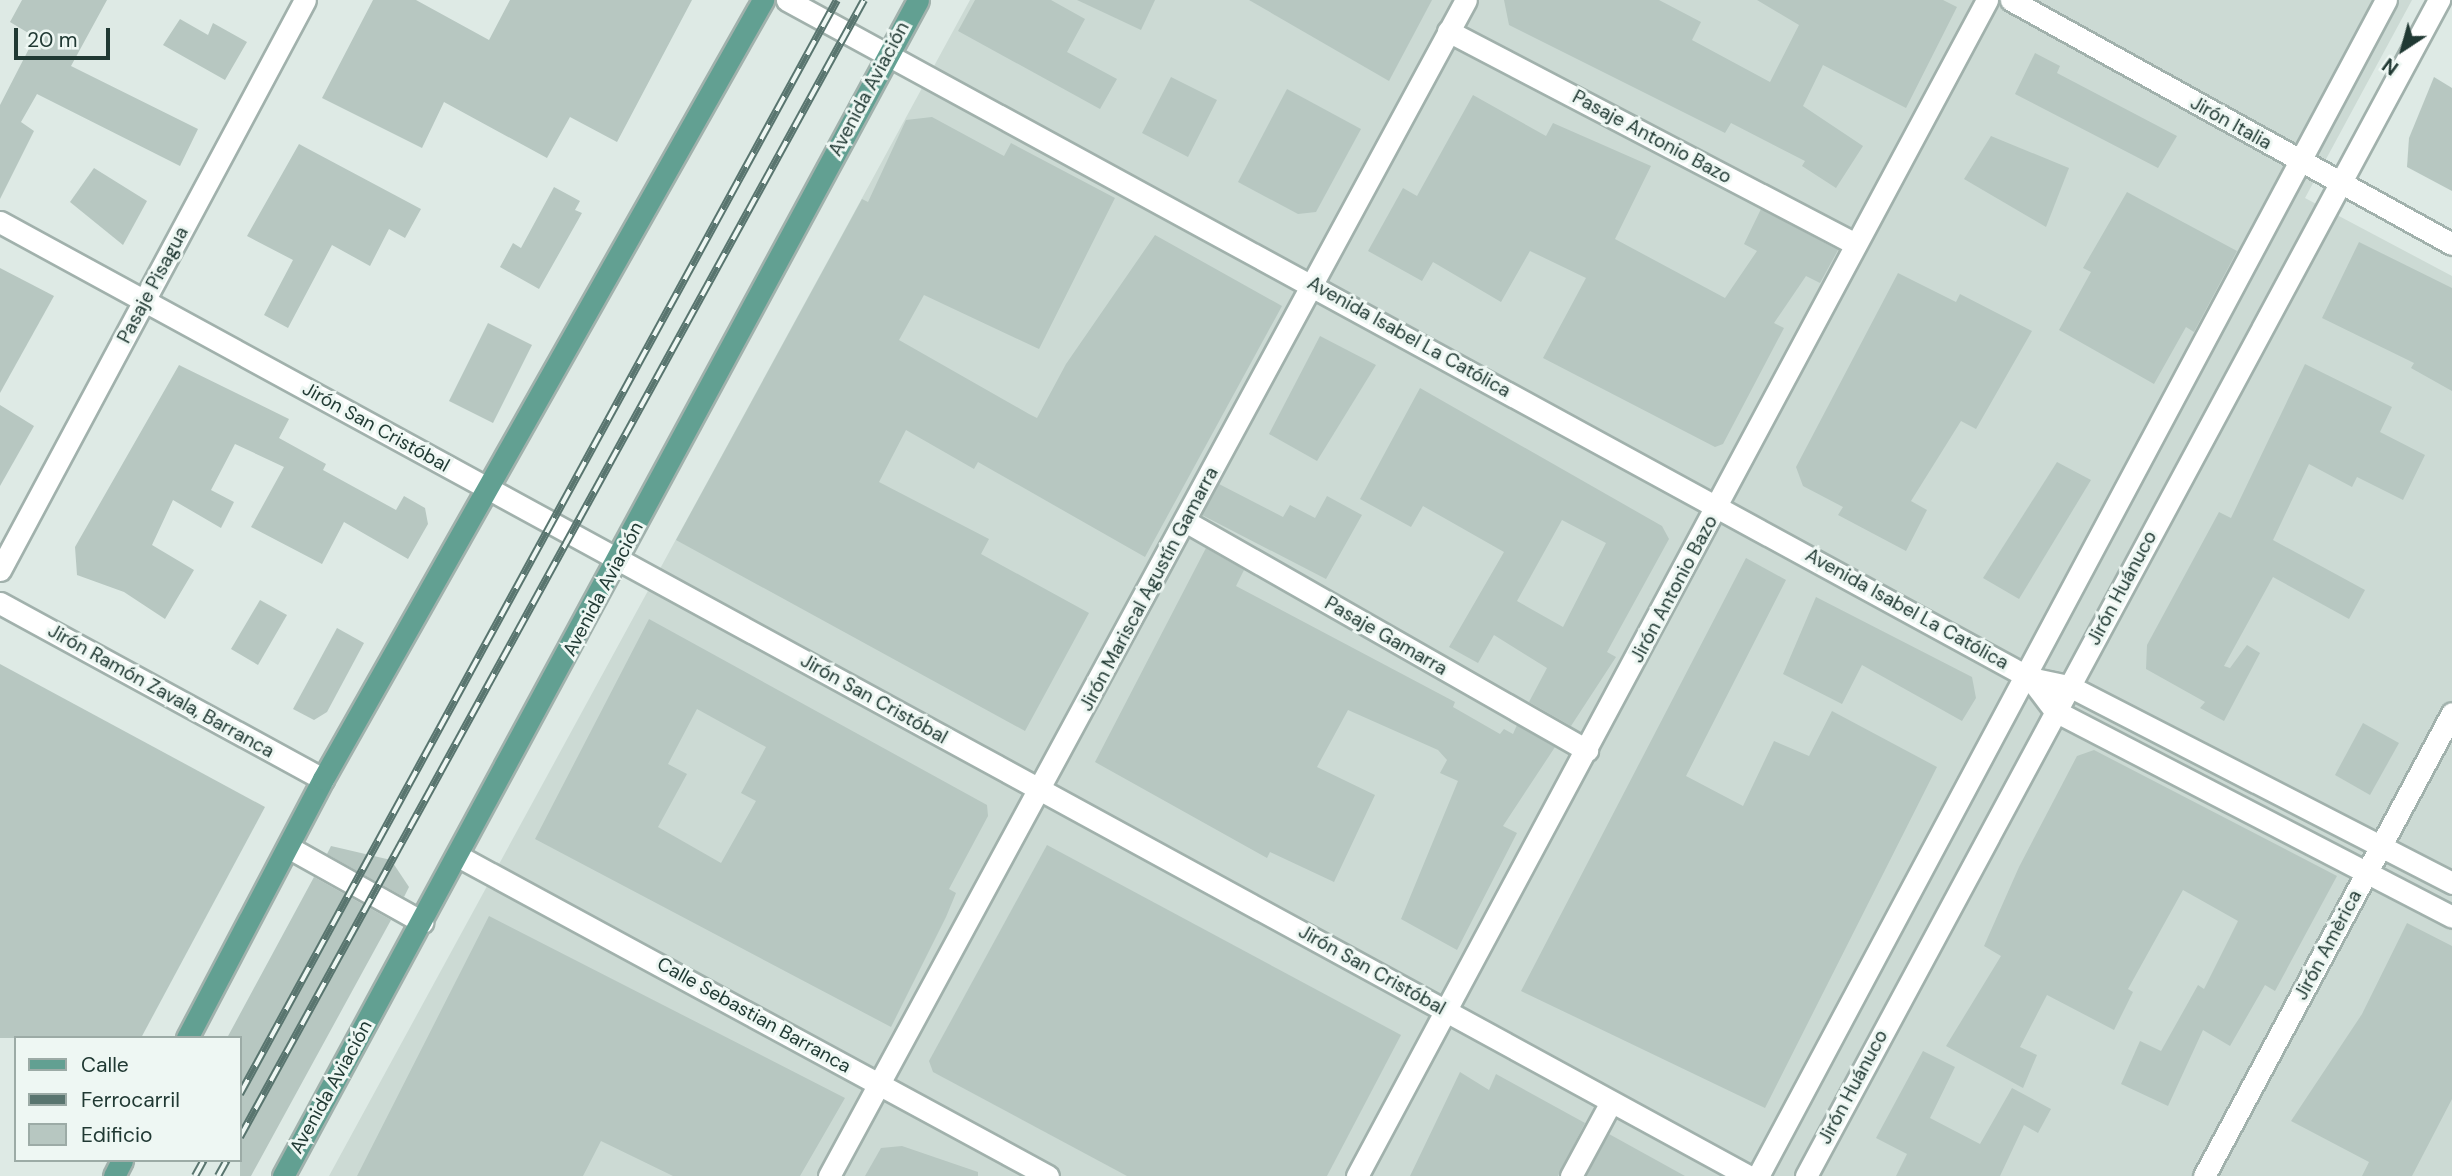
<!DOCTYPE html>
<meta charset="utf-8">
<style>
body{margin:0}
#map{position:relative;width:2452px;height:1176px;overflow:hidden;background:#deeae5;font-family:"DM Sans",sans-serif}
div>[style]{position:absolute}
.built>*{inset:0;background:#ccdad4}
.building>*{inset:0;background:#b7c7c1}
.roads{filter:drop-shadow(2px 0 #a1b1ac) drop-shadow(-2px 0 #a1b1ac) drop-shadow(0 2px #a1b1ac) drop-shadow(0 -2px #a1b1ac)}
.street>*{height:21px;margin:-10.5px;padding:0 10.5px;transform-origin:10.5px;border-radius:10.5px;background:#fff}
.secondary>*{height:21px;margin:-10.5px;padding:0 10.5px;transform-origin:10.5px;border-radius:10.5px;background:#fff}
.primary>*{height:21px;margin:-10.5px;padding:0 10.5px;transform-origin:10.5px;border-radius:10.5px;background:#62a092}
.rail>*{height:8px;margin-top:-4px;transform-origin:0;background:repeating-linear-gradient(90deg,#eef7f3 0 16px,#59756f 0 32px);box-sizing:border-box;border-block:2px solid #59756f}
span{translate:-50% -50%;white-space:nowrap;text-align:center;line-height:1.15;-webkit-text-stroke:6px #eef7f3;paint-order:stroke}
.street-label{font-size:19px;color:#203933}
.legend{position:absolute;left:14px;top:1036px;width:228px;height:126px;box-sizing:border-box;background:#eef7f3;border:2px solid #9caba6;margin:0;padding:9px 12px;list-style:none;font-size:21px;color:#203933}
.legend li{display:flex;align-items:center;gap:14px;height:35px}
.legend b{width:35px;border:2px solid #9caba6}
.north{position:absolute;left:2368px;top:14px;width:70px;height:70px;-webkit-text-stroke:5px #eef7f3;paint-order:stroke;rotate:216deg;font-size:19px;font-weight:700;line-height:28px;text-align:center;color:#203933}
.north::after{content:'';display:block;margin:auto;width:24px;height:32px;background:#203933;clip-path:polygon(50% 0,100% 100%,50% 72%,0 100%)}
.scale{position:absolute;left:14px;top:28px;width:96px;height:32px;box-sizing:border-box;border:4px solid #203933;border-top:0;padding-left:9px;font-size:21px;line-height:24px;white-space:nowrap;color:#203933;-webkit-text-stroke:5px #eef7f3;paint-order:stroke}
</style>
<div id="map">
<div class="built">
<i style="clip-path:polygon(970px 0,2412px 0,2305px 198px,2452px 276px,2452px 1176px,329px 1176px)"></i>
</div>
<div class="building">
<i style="clip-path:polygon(22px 0,107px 0,71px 66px,198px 129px,180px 166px,37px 94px,21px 122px,34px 131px,0 199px,0 105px,35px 37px,10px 22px)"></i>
<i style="clip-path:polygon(373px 0,416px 0,489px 40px,510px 0,692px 0,617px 142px,570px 117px,547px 158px,444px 102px,422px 148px,322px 98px)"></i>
<i style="clip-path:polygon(975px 0,1051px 0,1085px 19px,1067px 52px,1117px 79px,1100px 109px,958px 31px)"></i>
<i style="clip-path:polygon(1077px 0,1155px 0,1141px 30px)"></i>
<i style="clip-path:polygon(1249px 0,1432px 0,1389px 81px)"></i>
<i style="clip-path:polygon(1504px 0,1659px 0,1701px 22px,1692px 40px,1770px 82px,1799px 25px,1757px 0,1943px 0,1957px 7px,1906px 108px,1823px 65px,1803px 106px,1863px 146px,1836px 188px,1802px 166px,1805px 161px,1731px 123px,1725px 133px,1509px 25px)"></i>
<i style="clip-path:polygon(180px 19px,208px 35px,213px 23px,247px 42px,225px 80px,163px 45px)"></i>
<i style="clip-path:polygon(2035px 53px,2060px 66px,2057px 73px,2177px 136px,2158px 168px,2015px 94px)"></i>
<i style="clip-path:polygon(1171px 77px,1217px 100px,1188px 157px,1142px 133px)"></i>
<i style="clip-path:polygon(2434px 77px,2452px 88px,2452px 191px,2407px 167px,2409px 138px)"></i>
<i style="clip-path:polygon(1287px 89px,1361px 129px,1316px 212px,1298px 214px,1238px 182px)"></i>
<i style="clip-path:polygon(1473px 95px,1546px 136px,1553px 123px,1651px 166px,1615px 239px,1725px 298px,1757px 251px,1744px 244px,1761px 209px,1838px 250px,1820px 283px,1806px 276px,1774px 323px,1784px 328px,1723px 444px,1715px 447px,1543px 358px,1586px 278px,1530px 251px,1501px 302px,1433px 262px,1422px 281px,1368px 251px,1403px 188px,1417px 196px)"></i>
<i style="clip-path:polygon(932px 117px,1004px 156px,1011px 143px,1115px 198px,1039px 349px,924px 295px,899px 340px,1029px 414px,1037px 418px,1066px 364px,1155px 235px,1282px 306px,1145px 557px,978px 462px,974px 469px,906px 430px,879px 482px,989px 539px,981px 554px,1089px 613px,1025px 731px,676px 540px,862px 199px,868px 202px,906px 120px)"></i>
<i style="clip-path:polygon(1991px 136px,2069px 168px,2046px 227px,1964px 179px)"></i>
<i style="clip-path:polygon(299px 144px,421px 209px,405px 238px,389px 229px,370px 266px,332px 245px,288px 328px,264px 315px,293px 260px,247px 236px)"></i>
<i style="clip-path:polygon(94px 168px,147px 201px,123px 245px,70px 202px)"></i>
<i style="clip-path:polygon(554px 187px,580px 201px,575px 210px,582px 213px,539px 289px,500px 267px,513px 243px,521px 248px)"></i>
<i style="clip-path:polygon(2127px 192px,2237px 251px,2194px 332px,2186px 327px,2154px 384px,2059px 330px,2091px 272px,2083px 268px)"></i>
<i style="clip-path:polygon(2359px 242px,2452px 288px,2452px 391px,2411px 368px,2414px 363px,2322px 318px)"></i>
<i style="clip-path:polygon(0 268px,54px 296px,0 393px)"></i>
<i style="clip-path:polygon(1898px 273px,1956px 302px,1960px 294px,2032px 331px,1976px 429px,1961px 421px,1911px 501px,1927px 510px,1906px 551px,1838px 515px,1843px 507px,1803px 486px,1796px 467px)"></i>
<i style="clip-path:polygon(488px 323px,532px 345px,493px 423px,449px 401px)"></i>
<i style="clip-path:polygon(1320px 336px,1376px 365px,1317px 461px,1269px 434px)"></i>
<i style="clip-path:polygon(2305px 364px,2392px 407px,2380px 432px,2425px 455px,2403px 500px,2357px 477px,2352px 487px,2309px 464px,2273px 540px,2365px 590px,2349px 619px,2273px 577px,2224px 666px,2230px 668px,2247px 645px,2260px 653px,2224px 721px,2200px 708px,2205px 702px,2146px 669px,2147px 645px,2219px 512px,2231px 518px)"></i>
<i style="clip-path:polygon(179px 365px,289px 419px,279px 438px,326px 464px,323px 470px,396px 510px,404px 496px,425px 508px,428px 524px,408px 559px,344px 522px,322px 564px,251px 527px,284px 467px,235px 444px,211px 490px,234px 502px,221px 528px,173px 500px,152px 545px,194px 570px,165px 619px,124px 592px,77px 575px,75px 547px)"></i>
<i style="clip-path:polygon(evenodd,1420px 388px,1662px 526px,1669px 539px,1607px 652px,1616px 657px,1571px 726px,1529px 702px,1547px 668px,1494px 635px,1478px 663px,1449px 647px,1504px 552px,1423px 506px,1411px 527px,1360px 499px,1420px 388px,1562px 520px,1606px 543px,1563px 627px,1517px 601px,1562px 520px)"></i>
<i style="clip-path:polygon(0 405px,34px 426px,0 486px)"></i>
<i style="clip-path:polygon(2057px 462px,2091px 480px,2019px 599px,1983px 578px)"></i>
<i style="clip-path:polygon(1219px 484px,1283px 517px,1290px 505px,1315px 518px,1327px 496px,1362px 515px,1326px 579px,1202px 515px)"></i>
<i style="clip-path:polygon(1206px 548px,1244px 570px,1236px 586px,1455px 702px,1453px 707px,1500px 734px,1504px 729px,1513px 734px,1517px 725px,1555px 747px,1503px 826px,1517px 833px,1457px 950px,1401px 919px,1458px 781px,1440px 773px,1447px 760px,1438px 750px,1348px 710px,1317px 767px,1375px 795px,1334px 882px,1270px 852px,1267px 858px,1095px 762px)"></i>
<i style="clip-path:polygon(1746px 558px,1786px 580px,1686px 776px,1743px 806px,1774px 741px,1809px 756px,1832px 711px,1937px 767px,1765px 1108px,1521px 991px)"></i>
<i style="clip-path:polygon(1816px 597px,1972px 677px,1976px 698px,1962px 721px,1862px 665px,1842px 704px,1783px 674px)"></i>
<i style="clip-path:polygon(260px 600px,287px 615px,258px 665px,231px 649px)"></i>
<i style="clip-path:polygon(evenodd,649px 619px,987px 805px,988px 816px,949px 889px,956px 893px,946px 917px,891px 1027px,535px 839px,649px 619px,697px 709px,766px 747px,741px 793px,756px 801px,721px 863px,658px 827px,687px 774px,668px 764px,697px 709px)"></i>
<i style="clip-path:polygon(337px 628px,364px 643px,327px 712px,314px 720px,293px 709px)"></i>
<i style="clip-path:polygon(0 664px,265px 807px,141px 1038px,0 1038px)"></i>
<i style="clip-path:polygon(2363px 723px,2399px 743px,2370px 795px,2335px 775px)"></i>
<i style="clip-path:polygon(2094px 750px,2337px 876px,2275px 991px,2265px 985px,2230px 1046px,2203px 1030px,2168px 1106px,2121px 1084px,2140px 1041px,2161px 1051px,2198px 985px,2204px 989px,2238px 921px,2183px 890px,2128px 989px,2133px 992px,2114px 1030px,2047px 995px,2020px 1047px,2037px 1055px,2023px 1088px,1946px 1046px,2001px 956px,1984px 946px,2019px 867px,2077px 756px)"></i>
<i style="clip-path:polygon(1047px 845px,1401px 1035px,1327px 1176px,1127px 1176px,933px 1072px,929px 1061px)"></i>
<i style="clip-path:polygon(331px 846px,391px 860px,409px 887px,404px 897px,327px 854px)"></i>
<i style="clip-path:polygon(314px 877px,391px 920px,251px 1176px,240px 1176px,240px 1038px,227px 1038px)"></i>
<i style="clip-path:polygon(489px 916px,845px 1098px,800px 1176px,673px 1176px,601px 1141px,583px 1176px,357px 1176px)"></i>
<i style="clip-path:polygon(2407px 923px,2452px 946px,2452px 1099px,2412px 1176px,2362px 1176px,2369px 1162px,2291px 1121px,2362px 1014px)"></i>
<i style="clip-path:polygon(1923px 1051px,1955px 1067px,1930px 1118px,1980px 1144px,2012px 1088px,2051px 1109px,2038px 1133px,2024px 1125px,2000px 1176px,1896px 1176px,1907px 1154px,1876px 1138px)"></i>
<i style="clip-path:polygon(1460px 1072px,1489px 1090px,1496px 1074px,1585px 1123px,1558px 1176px,1410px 1176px)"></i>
<i style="clip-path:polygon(1609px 1134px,1685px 1176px,1586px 1176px)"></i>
<i style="clip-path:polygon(902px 1146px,978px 1172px,978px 1176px,865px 1176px,881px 1148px)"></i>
</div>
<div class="roads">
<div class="street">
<i style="left:787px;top:0;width:1416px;rotate:28.61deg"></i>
<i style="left:2011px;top:0;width:504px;rotate:28.96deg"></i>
<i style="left:1448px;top:31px;width:460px;rotate:27.6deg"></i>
<i style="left:0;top:222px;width:1991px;rotate:28.62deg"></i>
<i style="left:1185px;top:521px;width:463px;rotate:29.7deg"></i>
<i style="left:0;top:570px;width:646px;rotate:-61.85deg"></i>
<i style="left:0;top:603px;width:368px;rotate:28.6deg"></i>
<i style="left:288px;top:847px;width:154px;rotate:29.2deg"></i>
<i style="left:458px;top:856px;width:671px;rotate:28.47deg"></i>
<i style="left:829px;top:1176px;width:1337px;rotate:-61.56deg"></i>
<i style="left:1357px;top:1176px;width:1334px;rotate:-61.82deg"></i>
<i style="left:1571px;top:1176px;width:84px;rotate:-61.6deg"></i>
<i style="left:2204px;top:1176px;width:525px;rotate:-61.82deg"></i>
</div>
<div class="secondary">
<i style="left:2030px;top:678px;width:41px;rotate:52.9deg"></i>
<i style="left:2055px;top:711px;width:447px;rotate:27.4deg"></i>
<i style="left:2030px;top:678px;width:40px;rotate:12deg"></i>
<i style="left:2069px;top:686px;width:431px;rotate:27.2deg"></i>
<i style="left:1758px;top:1176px;width:1333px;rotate:-61.9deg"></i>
<i style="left:1806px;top:1176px;width:1336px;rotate:-61.71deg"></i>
</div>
<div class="primary">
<i style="left:187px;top:1038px;width:293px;rotate:-62.3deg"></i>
<i style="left:323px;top:779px;width:895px;rotate:-60.54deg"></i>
<i style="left:114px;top:1176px;width:18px;rotate:-63deg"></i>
<i style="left:283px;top:1176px;width:1336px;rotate:-61.63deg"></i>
</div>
</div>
<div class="rail">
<i style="left:240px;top:1094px;width:1246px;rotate:-61.38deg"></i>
<i style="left:240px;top:1137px;width:1297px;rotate:-61.24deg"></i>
<i style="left:195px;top:1176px;width:18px;rotate:-61deg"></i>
<i style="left:218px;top:1176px;width:18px;rotate:-61deg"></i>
</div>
<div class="street-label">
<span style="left:869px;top:89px;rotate:-62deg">Avenida Aviación</span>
<span style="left:2231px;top:123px;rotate:29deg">Jirón Italia</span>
<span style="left:1652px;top:137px;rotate:28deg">Pasaje Antonio Bazo</span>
<span style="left:153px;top:285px;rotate:-62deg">Pasaje Pisagua</span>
<span style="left:1409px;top:337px;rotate:29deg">Avenida Isabel La Católica</span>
<span style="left:376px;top:427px;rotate:29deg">Jirón San Cristóbal</span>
<span style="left:2122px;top:588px;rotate:-62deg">Jirón Huánuco</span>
<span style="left:603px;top:589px;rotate:-62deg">Avenida Aviación</span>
<span style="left:1149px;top:589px;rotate:-62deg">Jirón Mariscal Agustín Gamarra</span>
<span style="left:1674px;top:589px;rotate:-62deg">Jirón Antonio Bazo</span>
<span style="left:1907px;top:609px;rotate:29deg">Avenida Isabel La Católica</span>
<span style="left:1386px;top:636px;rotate:30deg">Pasaje Gamarra</span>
<span style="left:161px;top:691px;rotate:29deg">Jirón Ramón Zavala, Barranca</span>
<span style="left:874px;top:699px;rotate:29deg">Jirón San Cristóbal</span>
<span style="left:2328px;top:945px;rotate:-62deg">Jirón Amèrica</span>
<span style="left:1372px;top:970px;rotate:29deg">Jirón San Cristóbal</span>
<span style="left:754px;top:1015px;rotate:29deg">Calle Sebastian Barranca</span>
<span style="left:331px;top:1087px;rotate:-61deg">Avenida Aviación</span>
<span style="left:1853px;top:1087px;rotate:-62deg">Jirón Huánuco</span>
</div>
<ul class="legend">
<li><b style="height:9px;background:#62a092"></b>Calle</li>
<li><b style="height:9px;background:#59756f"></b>Ferrocarril</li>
<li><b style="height:19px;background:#b7c7c1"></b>Edificio</li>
</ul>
<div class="north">N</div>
<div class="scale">20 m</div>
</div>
